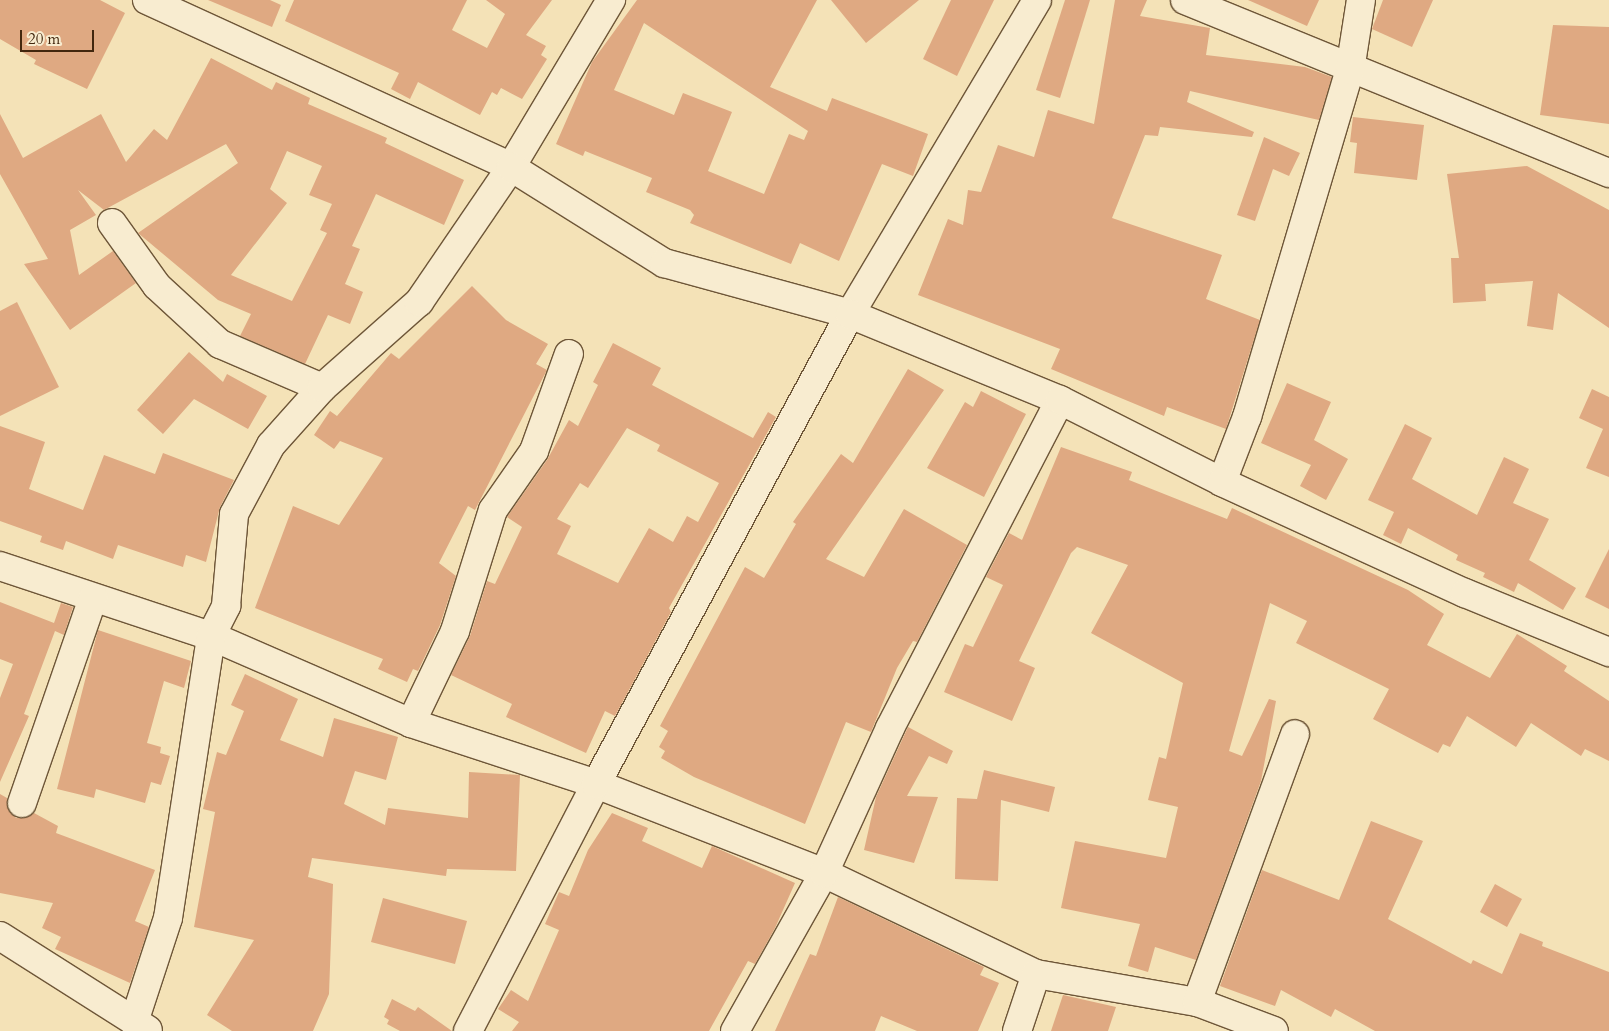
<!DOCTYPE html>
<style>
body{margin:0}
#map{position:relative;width:1609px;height:1031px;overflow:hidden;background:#f4e2b7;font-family:Cardo,serif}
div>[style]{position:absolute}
.building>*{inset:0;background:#dfa982}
.roads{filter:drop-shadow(1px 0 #6e5638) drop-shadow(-1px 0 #6e5638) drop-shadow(0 1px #6e5638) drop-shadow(0 -1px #6e5638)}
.minor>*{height:28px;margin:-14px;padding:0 14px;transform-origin:14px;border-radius:14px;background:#f8ecd0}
.tertiary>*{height:28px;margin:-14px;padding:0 14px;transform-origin:14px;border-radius:14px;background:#f8ecd0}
span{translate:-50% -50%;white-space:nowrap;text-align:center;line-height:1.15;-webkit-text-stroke:5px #f8ecd0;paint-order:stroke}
.scale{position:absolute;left:20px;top:30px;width:74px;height:22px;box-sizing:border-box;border:2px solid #42270e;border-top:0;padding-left:6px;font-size:15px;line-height:18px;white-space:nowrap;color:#42270e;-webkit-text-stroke:4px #f8ecd0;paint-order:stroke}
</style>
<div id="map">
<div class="building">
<i style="clip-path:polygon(0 0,100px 0,125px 13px,87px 89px,34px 64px,36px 60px,0 39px)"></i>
<i style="clip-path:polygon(208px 0,270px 0,281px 5px,272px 27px)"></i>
<i style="clip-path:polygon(294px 0,467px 0,452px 30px,487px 48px,505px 14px,486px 0,552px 0,526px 35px,546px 46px,541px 55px,547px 59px,522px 99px,501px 88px,497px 95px,492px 92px,480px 115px,418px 82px,410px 99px,391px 89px,399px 73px,285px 21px)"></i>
<i style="clip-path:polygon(evenodd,637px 0,817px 0,770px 87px,827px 111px,832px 98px,928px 134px,913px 176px,882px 164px,839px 261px,800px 243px,791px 264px,690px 223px,694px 215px,690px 210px,646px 192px,652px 178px,585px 151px,583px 156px,556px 144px,592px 62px,637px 0,644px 23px,808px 131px,804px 140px,789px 134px,764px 194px,708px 171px,732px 112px,683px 93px,674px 115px,614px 90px,644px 23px)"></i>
<i style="clip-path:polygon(831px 0,919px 0,866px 43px)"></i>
<i style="clip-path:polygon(951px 0,994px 0,957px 76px,923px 59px)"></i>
<i style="clip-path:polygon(1065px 0,1090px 0,1060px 98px,1036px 90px)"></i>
<i style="clip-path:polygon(1115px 0,1147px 0,1140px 16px,1210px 28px,1206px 55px,1305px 67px,1332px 77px,1319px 120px,1190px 91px,1187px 102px,1254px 132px,1252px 137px,1160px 127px,1158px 136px,1145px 135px,1112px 218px,1222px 255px,1206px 299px,1260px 320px,1226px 429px,1167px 407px,1164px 416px,1051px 369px,1060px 349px,918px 295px,948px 219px,963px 225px,968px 190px,981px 192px,998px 145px,1034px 157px,1048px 110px,1094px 124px)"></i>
<i style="clip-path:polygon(1248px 0,1319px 0,1307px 26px)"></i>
<i style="clip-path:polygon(1383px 0,1433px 0,1412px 47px,1372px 29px)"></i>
<i style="clip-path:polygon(1553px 25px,1609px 27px,1609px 124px,1540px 115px)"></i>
<i style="clip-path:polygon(evenodd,211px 58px,272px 90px,276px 82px,310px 98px,308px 104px,387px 138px,385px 143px,464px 180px,444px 225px,376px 194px,352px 246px,360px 249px,345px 284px,363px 292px,350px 324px,328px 315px,305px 364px,240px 336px,251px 314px,218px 300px,138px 233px,238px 163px,226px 144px,104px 210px,78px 190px,96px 215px,70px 230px,79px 275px,113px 251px,136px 283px,70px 330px,24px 264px,48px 259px,0 174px,0 114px,23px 158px,101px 114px,126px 162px,154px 129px,167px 140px,211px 58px,287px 151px,322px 166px,309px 195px,332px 204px,320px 230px,327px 233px,292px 301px,231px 275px,287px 203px,270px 189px,287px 151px)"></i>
<i style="clip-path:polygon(1353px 117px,1424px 125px,1417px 180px,1354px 173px,1357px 143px,1350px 142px)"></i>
<i style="clip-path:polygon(1264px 137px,1300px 153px,1289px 176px,1273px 169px,1255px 221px,1237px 215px)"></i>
<i style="clip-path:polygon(1527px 166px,1609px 210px,1609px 328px,1558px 293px,1553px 330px,1527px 326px,1533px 281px,1485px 284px,1486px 301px,1453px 303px,1451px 258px,1459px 258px,1447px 174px)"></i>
<i style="clip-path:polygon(472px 286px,506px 320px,548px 344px,536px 364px,547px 370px,475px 510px,468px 506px,439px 563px,456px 576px,440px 625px,418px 671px,413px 669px,407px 682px,378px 669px,383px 659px,255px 608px,293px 506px,339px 525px,383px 458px,340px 441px,334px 449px,314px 435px,330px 411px,337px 416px,391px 353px,399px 359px)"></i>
<i style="clip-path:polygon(17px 302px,59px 387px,0 416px,0 311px)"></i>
<i style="clip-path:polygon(evenodd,613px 343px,661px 368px,652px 385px,753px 438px,768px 412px,776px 417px,669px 608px,671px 612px,615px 716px,605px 711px,586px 753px,506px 717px,512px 704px,451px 675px,470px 636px,487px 581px,495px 584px,522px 527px,507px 517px,547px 460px,569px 420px,578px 426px,598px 385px,593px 382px,613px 343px,627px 428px,660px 445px,657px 451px,719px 483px,698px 522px,687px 516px,673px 542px,649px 528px,618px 583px,557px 554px,571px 526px,557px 519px,580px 483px,588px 488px,627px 428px)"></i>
<i style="clip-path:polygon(189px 352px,223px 382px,227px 374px,267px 396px,248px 429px,194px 399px,163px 434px,137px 410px)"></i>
<i style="clip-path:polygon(908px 369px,944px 390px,826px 559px,864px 577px,904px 509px,967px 545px,917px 642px,913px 641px,897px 668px,871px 732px,846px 722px,805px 824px,694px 777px,661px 758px,665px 751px,659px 747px,668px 731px,660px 726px,745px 567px,764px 578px,796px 524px,793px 522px,841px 454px,853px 463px)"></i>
<i style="clip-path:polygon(1287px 383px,1331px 402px,1314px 440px,1348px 459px,1326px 500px,1300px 486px,1311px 465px,1261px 443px)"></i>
<i style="clip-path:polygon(1592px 389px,1609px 397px,1609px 477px,1586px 468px,1603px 429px,1579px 418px)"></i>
<i style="clip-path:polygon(981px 391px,1026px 414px,984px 497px,927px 468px,965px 402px,973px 407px)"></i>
<i style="clip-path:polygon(1405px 424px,1432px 438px,1412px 479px,1477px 515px,1504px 457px,1529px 469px,1513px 503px,1549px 519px,1529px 560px,1576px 588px,1563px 610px,1518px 583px,1514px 592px,1483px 577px,1485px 573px,1456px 560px,1458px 555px,1408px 528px,1401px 544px,1383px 535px,1394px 512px,1368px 500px)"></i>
<i style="clip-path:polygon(0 426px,45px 442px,29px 489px,83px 510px,104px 455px,155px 474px,163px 453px,234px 480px,220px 507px,206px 562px,186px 555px,183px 567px,118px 545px,113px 559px,66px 541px,63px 550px,40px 542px,42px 536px,0 521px)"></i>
<i style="clip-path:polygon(1061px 447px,1132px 472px,1129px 480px,1227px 519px,1232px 508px,1408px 590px,1444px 614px,1427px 645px,1490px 678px,1517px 634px,1567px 666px,1564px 671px,1609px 701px,1609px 761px,1585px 749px,1581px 756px,1531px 723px,1516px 747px,1467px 716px,1450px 747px,1443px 744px,1438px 753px,1373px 719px,1389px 689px,1296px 643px,1307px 621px,1270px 603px,1229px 751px,1242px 756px,1269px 699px,1276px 701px,1261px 781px,1196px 960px,1155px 947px,1148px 972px,1128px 966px,1140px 924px,1061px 908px,1075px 841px,1166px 858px,1178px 807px,1148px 800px,1159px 757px,1166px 759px,1183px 683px,1091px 633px,1128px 565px,1077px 547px,1071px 553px,1019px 661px,1035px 668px,1012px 721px,944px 692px,965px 644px,973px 647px,1003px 585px,986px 577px,1009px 533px,1022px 540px)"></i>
<i style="clip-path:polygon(1609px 549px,1609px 609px,1585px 597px)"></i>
<i style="clip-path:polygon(0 602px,54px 623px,61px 603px,73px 607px,64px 635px,55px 631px,24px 714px,29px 716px,0 782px,0 698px,13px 664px,0 659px)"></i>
<i style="clip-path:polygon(98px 630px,191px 661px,184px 688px,164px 681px,147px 743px,161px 747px,160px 753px,170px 756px,161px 785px,151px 782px,145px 803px,96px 789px,94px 798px,57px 789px)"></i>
<i style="clip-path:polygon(245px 674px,298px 699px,280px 740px,323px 757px,334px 718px,398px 737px,386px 780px,355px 771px,344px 804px,385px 825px,388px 808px,468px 818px,469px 772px,520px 775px,516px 871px,447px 869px,446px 876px,312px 858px,308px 877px,333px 884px,329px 994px,313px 1031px,232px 1031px,207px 1015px,254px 940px,194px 927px,215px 812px,203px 809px,217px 752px,226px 755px,244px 711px,231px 705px)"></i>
<i style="clip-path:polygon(908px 727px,953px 751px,947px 764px,929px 756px,907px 796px,938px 797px,914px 863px,864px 850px,876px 797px)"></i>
<i style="clip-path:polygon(984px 770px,1055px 787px,1049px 812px,1001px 800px,998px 881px,955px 879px,957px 798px,977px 799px)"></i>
<i style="clip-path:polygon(0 794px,7px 798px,7px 806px,16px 818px,25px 818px,34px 813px,58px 826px,56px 833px,155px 870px,135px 921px,149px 927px,130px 983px,55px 949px,61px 937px,42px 928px,53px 903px,0 893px)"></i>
<i style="clip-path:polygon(612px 813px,648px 828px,642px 841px,702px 868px,712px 846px,795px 883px,775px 928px,755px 964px,748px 961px,709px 1031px,512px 1031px,519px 1022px,498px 1009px,511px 990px,528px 1001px,559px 930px,545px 924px,559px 892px,569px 896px,588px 850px)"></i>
<i style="clip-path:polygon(1371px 821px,1423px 841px,1388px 919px,1471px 964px,1473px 960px,1502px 974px,1520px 933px,1543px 942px,1542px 946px,1609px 972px,1609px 1031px,1375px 1031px,1335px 1009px,1331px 1017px,1281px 990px,1275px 1006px,1220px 986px,1262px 870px,1339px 900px)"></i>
<i style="clip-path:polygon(1495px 884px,1522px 899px,1507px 927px,1480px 912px)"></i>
<i style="clip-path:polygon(838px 897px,984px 967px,980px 975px,999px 983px,978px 1031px,917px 1031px,881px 1016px,875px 1031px,775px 1031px,810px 954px,816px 956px)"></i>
<i style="clip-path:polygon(383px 898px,467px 921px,455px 964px,371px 942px)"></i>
<i style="clip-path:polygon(1063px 995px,1116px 1007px,1108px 1031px,1051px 1031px)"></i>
<i style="clip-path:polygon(392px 999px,415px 1011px,418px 1007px,452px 1031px,400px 1031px,387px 1024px,389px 1020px,384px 1017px)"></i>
</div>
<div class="roads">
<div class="minor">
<i style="left:1185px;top:0;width:458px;rotate:22.2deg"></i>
<i style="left:112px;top:223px;width:77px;rotate:54.5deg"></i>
<i style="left:157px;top:286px;width:86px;rotate:42.6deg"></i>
<i style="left:220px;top:344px;width:111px;rotate:23.3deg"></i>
<i style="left:1222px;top:482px;width:70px;rotate:-69deg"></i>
<i style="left:1247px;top:417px;width:362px;rotate:-73.5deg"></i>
<i style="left:1350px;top:70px;width:71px;rotate:-81.1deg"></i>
<i style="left:0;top:566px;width:222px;rotate:18.4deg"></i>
<i style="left:211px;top:636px;width:218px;rotate:23.5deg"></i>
<i style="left:411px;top:723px;width:195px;rotate:18.2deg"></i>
<i style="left:596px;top:784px;width:245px;rotate:21.3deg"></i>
<i style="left:824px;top:873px;width:235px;rotate:25.5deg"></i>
<i style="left:1036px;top:974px;width:163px;rotate:9.9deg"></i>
<i style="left:1197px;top:1002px;width:82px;rotate:20.6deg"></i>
<i style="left:411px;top:723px;width:102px;rotate:-64.4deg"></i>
<i style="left:455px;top:631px;width:127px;rotate:-72.6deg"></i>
<i style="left:493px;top:510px;width:72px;rotate:-55.2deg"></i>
<i style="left:534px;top:451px;width:103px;rotate:-70.2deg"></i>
<i style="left:22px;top:803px;width:217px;rotate:-70.9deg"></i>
<i style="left:0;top:936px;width:175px;rotate:32.4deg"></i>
<i style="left:1197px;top:1002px;width:285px;rotate:-69.9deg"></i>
<i style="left:134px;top:1022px;width:109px;rotate:-71.9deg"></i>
<i style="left:168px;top:918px;width:285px;rotate:-81.3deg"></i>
<i style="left:211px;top:636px;width:34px;rotate:-63deg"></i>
<i style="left:226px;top:606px;width:92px;rotate:-85deg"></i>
<i style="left:234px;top:514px;width:78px;rotate:-61.8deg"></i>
<i style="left:271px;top:445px;width:76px;rotate:-48.2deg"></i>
<i style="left:322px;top:388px;width:130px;rotate:-41.6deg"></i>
<i style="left:419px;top:302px;width:163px;rotate:-55.7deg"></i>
<i style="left:511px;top:167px;width:195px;rotate:-59.1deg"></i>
<i style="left:468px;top:1031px;width:278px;rotate:-62.6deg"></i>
<i style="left:596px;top:784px;width:534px;rotate:-61.61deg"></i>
<i style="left:850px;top:314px;width:365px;rotate:-59.2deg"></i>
<i style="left:735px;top:1031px;width:181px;rotate:-60.6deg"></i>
<i style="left:824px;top:873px;width:159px;rotate:-65.5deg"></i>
<i style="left:890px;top:728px;width:369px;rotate:-62.6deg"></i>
<i style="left:1017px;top:1031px;width:60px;rotate:-71.6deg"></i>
</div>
<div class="tertiary">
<i style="left:147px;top:0;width:400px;rotate:24.6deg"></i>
<i style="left:511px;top:167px;width:181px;rotate:32.1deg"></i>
<i style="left:664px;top:263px;width:193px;rotate:15.3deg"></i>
<i style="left:850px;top:314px;width:227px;rotate:22.3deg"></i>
<i style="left:1060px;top:400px;width:182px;rotate:26.8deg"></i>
<i style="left:1222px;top:482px;width:267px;rotate:24.6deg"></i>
<i style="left:1465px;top:593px;width:156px;rotate:22.3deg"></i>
</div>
</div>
<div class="scale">20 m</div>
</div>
